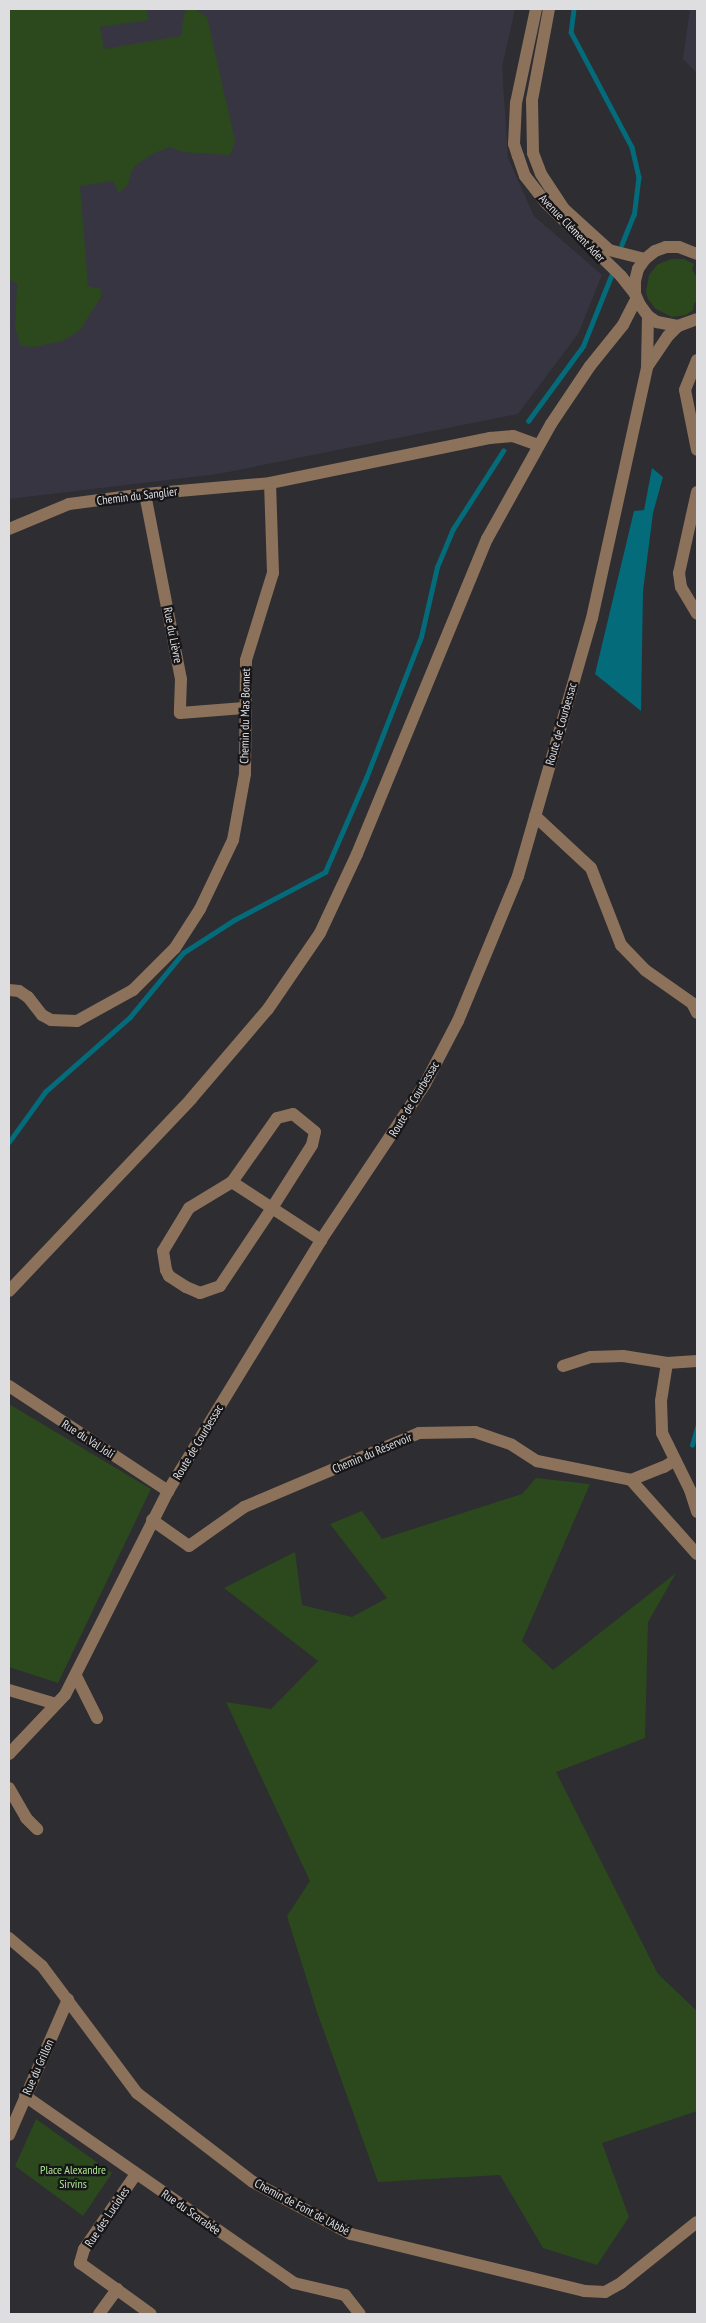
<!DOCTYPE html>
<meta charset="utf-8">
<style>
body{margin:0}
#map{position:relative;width:706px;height:2323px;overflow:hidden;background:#2d2d32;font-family:"PT Sans Narrow",sans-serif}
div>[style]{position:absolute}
.built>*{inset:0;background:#373541}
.green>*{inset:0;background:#2b491d}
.water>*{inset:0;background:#036b7a}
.stream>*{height:4.5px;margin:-2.25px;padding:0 2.25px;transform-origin:2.25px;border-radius:2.25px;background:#036b7a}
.minor>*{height:12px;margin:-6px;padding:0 6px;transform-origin:6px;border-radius:6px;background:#8c715b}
span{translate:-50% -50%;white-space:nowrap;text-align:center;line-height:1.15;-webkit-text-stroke:4.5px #161518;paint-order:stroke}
.street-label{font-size:12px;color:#dedee1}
.park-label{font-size:12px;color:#a8e78d}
.frame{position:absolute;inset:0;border:10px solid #dedee1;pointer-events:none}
</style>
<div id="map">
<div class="built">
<i style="clip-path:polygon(9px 9px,515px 9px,502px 67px,508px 158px,534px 216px,602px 275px,578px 334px,518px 414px,218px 474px,9px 499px)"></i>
<i style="clip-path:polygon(690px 9px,697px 9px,697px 73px,683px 59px)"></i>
</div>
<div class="green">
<i style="clip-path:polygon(9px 9px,146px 9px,149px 20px,100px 27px,104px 49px,181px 36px,185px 9px,195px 9px,207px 17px,235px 141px,230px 155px,183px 152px,170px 147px,154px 153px,136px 165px,131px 172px,128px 184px,119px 193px,113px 181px,80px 186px,88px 286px,101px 289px,101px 297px,80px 330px,63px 341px,32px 347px,20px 345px,15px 327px,17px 284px,9px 279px)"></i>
<i style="clip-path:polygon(672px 259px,684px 259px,694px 264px,692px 269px,697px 278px,697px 301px,694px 304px,693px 310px,686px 315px,672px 317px,656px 309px,648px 299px,646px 292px,649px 275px,658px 264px)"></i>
<i style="clip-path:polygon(9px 1404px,151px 1489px,58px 1683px,9px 1667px)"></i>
<i style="clip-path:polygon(536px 1478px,590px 1484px,522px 1641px,553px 1670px,676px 1573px,648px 1622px,645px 1738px,556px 1772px,658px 1974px,697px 2011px,697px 2111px,602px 2143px,629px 2217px,597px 2265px,543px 2248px,500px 2175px,378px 2182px,317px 2012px,287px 1916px,310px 1881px,226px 1702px,271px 1709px,318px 1661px,224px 1588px,295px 1552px,302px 1605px,352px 1617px,387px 1598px,330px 1524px,362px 1511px,382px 1539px,522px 1494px)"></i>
<i style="clip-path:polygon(36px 2119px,112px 2173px,83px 2216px,15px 2166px)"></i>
</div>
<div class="water">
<i style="clip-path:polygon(652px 468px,663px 477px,653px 513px,643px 591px,641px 711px,595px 674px,634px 511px,644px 510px)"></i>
</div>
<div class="stream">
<i style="left:574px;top:9px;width:23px;rotate:97deg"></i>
<i style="left:571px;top:32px;width:130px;rotate:62.1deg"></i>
<i style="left:632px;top:147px;width:31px;rotate:77deg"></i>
<i style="left:639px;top:177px;width:38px;rotate:97deg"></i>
<i style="left:634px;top:215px;width:32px;rotate:112deg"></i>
<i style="left:528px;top:421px;width:93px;rotate:-53.7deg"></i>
<i style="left:583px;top:346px;width:75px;rotate:-68.2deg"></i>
<i style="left:9px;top:1142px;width:62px;rotate:-54.2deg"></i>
<i style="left:45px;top:1092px;width:113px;rotate:-41.4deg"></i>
<i style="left:130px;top:1017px;width:83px;rotate:-50.4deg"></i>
<i style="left:183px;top:953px;width:61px;rotate:-32.9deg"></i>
<i style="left:234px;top:920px;width:103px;rotate:-27.8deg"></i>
<i style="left:325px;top:872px;width:103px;rotate:-66.4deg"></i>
<i style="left:366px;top:778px;width:151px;rotate:-68.7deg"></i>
<i style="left:421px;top:637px;width:72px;rotate:-77.1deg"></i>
<i style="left:437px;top:567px;width:41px;rotate:-67.2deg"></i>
<i style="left:453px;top:529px;width:93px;rotate:-57.3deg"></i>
<i style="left:692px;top:1445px;width:19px;rotate:-74deg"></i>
</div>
<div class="minor">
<i style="left:536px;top:9px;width:96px;rotate:102deg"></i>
<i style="left:516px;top:103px;width:41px;rotate:92.8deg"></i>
<i style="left:514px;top:144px;width:13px;rotate:72deg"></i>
<i style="left:518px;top:156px;width:21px;rotate:71deg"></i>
<i style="left:525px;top:176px;width:34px;rotate:52deg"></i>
<i style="left:546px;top:203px;width:105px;rotate:44.2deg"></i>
<i style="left:621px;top:276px;width:23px;rotate:52deg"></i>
<i style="left:549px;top:9px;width:93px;rotate:100.6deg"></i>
<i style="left:532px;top:100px;width:53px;rotate:88.9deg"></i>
<i style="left:533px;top:153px;width:22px;rotate:69deg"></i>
<i style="left:541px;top:174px;width:42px;rotate:56.7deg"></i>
<i style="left:564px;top:209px;width:61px;rotate:42.3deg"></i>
<i style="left:609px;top:250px;width:37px;rotate:14deg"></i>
<i style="left:697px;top:254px;width:19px;rotate:-159deg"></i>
<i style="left:679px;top:247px;width:13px;rotate:180deg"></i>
<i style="left:666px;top:247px;width:12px;rotate:160deg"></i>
<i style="left:655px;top:251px;width:13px;rotate:141deg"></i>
<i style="left:645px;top:259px;width:12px;rotate:125deg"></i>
<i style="left:638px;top:269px;width:12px;rotate:104deg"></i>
<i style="left:635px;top:281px;width:13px;rotate:90deg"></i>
<i style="left:635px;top:294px;width:12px;rotate:66deg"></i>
<i style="left:640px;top:305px;width:14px;rotate:54deg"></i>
<i style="left:648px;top:316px;width:11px;rotate:34deg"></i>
<i style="left:657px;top:322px;width:21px;rotate:11deg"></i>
<i style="left:678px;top:326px;width:20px;rotate:-20deg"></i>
<i style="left:697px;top:360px;width:32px;rotate:112deg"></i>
<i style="left:685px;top:390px;width:61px;rotate:78.7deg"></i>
<i style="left:647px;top:367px;width:37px;rotate:-56deg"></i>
<i style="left:668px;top:336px;width:14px;rotate:-45deg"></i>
<i style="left:697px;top:492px;width:83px;rotate:102.5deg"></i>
<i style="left:679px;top:573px;width:14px;rotate:82deg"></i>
<i style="left:681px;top:587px;width:31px;rotate:59deg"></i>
<i style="left:145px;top:494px;width:188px;rotate:79deg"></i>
<i style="left:181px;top:679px;width:34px;rotate:92deg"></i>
<i style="left:180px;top:713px;width:64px;rotate:-4.5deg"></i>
<i style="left:9px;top:529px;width:65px;rotate:-22.6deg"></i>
<i style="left:69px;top:504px;width:77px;rotate:-7.5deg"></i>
<i style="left:145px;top:494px;width:125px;rotate:-5deg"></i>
<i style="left:535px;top:816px;width:76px;rotate:42.9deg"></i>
<i style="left:591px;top:868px;width:83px;rotate:68.7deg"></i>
<i style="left:621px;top:945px;width:35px;rotate:46deg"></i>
<i style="left:645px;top:970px;width:57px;rotate:35.1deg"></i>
<i style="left:692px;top:1003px;width:11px;rotate:63deg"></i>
<i style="left:9px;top:990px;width:10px;rotate:6deg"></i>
<i style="left:19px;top:991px;width:11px;rotate:34deg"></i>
<i style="left:28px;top:997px;width:23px;rotate:52deg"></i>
<i style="left:42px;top:1015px;width:10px;rotate:29deg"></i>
<i style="left:51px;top:1020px;width:26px;rotate:2deg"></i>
<i style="left:77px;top:1021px;width:64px;rotate:-29deg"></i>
<i style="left:133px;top:990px;width:59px;rotate:-45deg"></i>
<i style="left:175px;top:948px;width:46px;rotate:-57.3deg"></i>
<i style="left:200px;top:909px;width:76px;rotate:-64.4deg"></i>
<i style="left:233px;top:840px;width:67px;rotate:-79.7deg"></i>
<i style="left:245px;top:774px;width:114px;rotate:-89.5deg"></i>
<i style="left:246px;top:660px;width:91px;rotate:-72.8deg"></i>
<i style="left:273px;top:573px;width:90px;rotate:-91.9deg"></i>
<i style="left:270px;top:483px;width:225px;rotate:-11.6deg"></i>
<i style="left:490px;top:438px;width:23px;rotate:-5deg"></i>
<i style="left:513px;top:436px;width:27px;rotate:20deg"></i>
<i style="left:232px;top:1182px;width:78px;rotate:-54.9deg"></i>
<i style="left:277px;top:1118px;width:16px;rotate:-14deg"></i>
<i style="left:293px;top:1114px;width:28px;rotate:39deg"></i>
<i style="left:315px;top:1132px;width:13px;rotate:103deg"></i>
<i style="left:312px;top:1145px;width:75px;rotate:122.4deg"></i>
<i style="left:272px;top:1208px;width:48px;rotate:-147deg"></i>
<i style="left:232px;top:1182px;width:50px;rotate:148.8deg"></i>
<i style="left:189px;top:1208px;width:50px;rotate:121.2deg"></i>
<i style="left:163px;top:1251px;width:19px;rotate:81deg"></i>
<i style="left:166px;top:1270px;width:7px;rotate:63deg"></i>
<i style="left:169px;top:1276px;width:20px;rotate:33deg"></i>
<i style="left:186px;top:1287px;width:15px;rotate:23deg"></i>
<i style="left:200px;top:1293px;width:21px;rotate:-19deg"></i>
<i style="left:220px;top:1286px;width:94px;rotate:-56.3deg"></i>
<i style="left:272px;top:1208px;width:59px;rotate:33.1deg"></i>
<i style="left:9px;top:1291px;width:265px;rotate:-46.5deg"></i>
<i style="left:191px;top:1099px;width:118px;rotate:-49.5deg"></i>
<i style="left:268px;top:1009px;width:92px;rotate:-55.6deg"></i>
<i style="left:320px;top:933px;width:87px;rotate:-64.9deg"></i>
<i style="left:357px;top:854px;width:341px;rotate:-67.6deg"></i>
<i style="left:487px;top:539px;width:132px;rotate:-60.9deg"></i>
<i style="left:551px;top:424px;width:70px;rotate:-56.1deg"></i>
<i style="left:590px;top:366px;width:53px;rotate:-51.2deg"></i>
<i style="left:623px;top:325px;width:29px;rotate:-63deg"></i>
<i style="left:667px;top:1363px;width:38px;rotate:99deg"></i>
<i style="left:661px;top:1401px;width:32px;rotate:88deg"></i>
<i style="left:662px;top:1433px;width:64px;rotate:63.8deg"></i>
<i style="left:690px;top:1490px;width:23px;rotate:72deg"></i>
<i style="left:563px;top:1366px;width:29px;rotate:-18deg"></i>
<i style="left:591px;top:1357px;width:32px;rotate:-2deg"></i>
<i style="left:623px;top:1356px;width:45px;rotate:9deg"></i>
<i style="left:667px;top:1363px;width:30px;rotate:-4deg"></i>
<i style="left:9px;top:1386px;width:191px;rotate:33.4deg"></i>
<i style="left:631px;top:1480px;width:35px;rotate:-22deg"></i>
<i style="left:664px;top:1467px;width:13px;rotate:-32deg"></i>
<i style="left:152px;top:1520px;width:45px;rotate:35.1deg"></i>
<i style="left:189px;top:1546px;width:67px;rotate:-35.3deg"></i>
<i style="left:244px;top:1507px;width:190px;rotate:-22.9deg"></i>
<i style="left:419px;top:1433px;width:56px;rotate:-1deg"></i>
<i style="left:475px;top:1432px;width:39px;rotate:19deg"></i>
<i style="left:512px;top:1445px;width:30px;rotate:33deg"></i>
<i style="left:537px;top:1461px;width:96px;rotate:11.4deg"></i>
<i style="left:631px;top:1480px;width:99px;rotate:48.3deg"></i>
<i style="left:76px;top:1676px;width:47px;rotate:63.4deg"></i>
<i style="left:9px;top:1690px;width:49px;rotate:16.6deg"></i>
<i style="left:9px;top:1754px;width:81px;rotate:-46.5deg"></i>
<i style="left:65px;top:1695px;width:229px;rotate:-63.2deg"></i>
<i style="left:168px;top:1491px;width:294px;rotate:-58.6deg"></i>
<i style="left:321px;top:1240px;width:187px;rotate:-56.3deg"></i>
<i style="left:425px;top:1084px;width:71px;rotate:-62.4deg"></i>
<i style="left:458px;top:1021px;width:157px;rotate:-67.5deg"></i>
<i style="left:518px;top:876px;width:268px;rotate:-74deg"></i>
<i style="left:592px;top:618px;width:257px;rotate:-77.6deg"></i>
<i style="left:647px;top:367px;width:51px;rotate:-88.9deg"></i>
<i style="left:9px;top:1788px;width:34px;rotate:60deg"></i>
<i style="left:26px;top:1818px;width:16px;rotate:45deg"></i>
<i style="left:9px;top:1938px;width:43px;rotate:40.3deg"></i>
<i style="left:42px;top:1966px;width:159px;rotate:53.2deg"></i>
<i style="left:137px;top:2093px;width:146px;rotate:37.5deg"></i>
<i style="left:253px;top:2182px;width:111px;rotate:28deg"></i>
<i style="left:351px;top:2234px;width:241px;rotate:13.7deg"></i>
<i style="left:585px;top:2291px;width:20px;rotate:3deg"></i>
<i style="left:605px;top:2292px;width:18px;rotate:-29deg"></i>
<i style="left:621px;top:2283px;width:97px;rotate:-38.8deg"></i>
<i style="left:25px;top:2096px;width:328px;rotate:34.8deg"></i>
<i style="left:294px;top:2283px;width:52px;rotate:13.2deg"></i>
<i style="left:345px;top:2295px;width:24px;rotate:52deg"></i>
<i style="left:9px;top:2135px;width:148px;rotate:-66.5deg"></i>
<i style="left:136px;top:2174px;width:91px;rotate:124.7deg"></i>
<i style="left:84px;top:2249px;width:15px;rotate:106deg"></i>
<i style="left:80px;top:2263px;width:87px;rotate:35.7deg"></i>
<i style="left:99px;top:2314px;width:31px;rotate:-54deg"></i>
</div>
<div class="street-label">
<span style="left:572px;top:228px;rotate:46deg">Avenue Clément Ader</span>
<span style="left:137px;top:496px;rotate:-7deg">Chemin du Sanglier</span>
<span style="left:173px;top:635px;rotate:79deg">Rue du Lièvre</span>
<span style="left:245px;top:716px;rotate:-89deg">Chemin du Mas Bonnet</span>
<span style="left:561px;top:724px;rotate:-74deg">Route de Courbessac</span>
<span style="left:414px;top:1099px;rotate:-59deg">Route de Courbessac</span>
<span style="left:88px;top:1439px;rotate:33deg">Rue du Val Joli</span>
<span style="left:198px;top:1442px;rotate:-59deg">Route de Courbessac</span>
<span style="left:372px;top:1453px;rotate:-23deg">Chemin du Réservoir</span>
<span style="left:38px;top:2067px;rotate:-66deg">Rue du Grillon</span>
<span style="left:302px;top:2207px;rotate:28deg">Chemin de Font de l'Abbé</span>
<span style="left:191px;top:2212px;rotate:35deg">Rue du Scarabée</span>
<span style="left:107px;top:2217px;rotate:-56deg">Rue des Lucioles</span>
</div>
<div class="park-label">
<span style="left:73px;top:2177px">Place Alexandre<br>Sirvins</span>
</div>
<div class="frame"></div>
</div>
